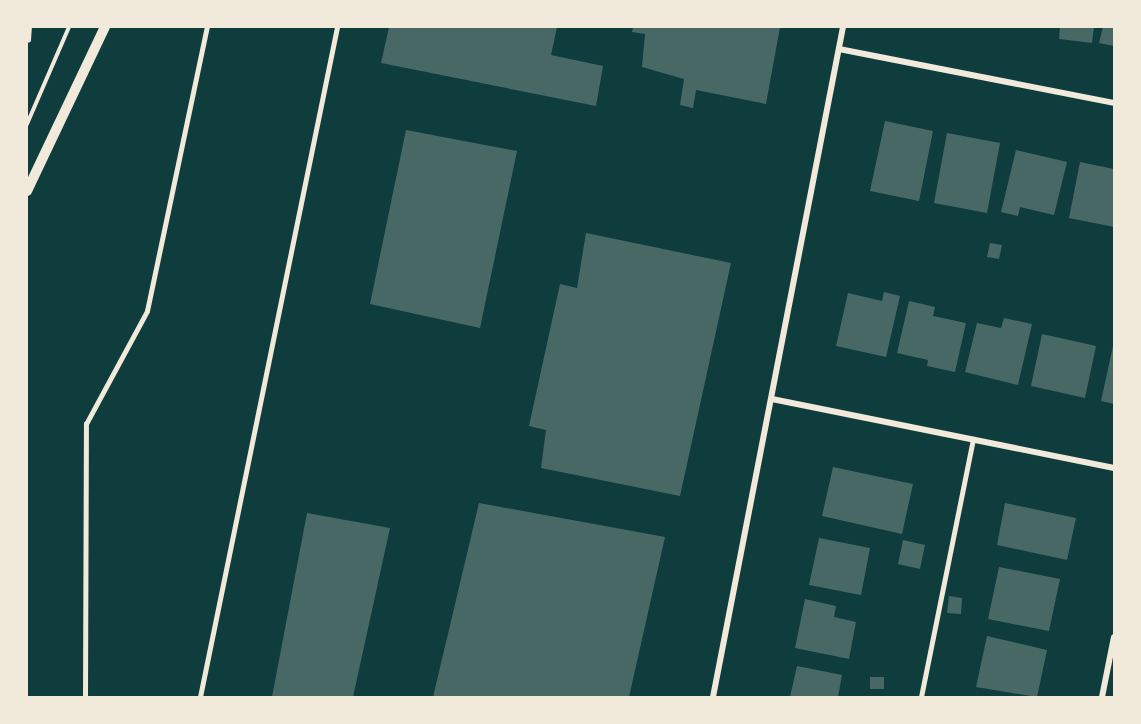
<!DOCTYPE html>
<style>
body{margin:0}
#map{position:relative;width:1141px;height:724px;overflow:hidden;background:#0f3d3e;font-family:Roboto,sans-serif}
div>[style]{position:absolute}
.building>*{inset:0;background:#486865}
.path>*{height:4px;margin:-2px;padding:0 2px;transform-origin:2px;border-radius:2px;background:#f1e9da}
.service>*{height:4.5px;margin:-2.25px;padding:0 2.25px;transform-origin:2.25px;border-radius:2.25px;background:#f1e9da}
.minor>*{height:6px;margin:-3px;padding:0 3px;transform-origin:3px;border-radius:3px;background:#f1e9da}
.tertiary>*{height:10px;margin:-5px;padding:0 5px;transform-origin:5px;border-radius:5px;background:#f1e9da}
span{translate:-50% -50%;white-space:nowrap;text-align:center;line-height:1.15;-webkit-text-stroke:6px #f1e9da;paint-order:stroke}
.frame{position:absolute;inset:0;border:28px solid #f1e9da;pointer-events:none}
</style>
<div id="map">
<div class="building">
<i style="clip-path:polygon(389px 27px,557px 27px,551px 55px,603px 66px,596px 106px,381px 63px)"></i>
<i style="clip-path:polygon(633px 27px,780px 27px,766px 104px,696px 90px,693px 108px,680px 105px,684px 79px,642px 67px,645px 34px,632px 32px)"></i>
<i style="clip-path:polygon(1060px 27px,1094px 27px,1092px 43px,1059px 39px)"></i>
<i style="clip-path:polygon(1103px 27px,1114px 27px,1114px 46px,1099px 43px)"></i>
<i style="clip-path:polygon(885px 121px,933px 131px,919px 201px,870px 191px)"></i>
<i style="clip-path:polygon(406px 130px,517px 151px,480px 328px,370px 304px)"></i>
<i style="clip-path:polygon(947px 133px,1000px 143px,987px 213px,934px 203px)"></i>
<i style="clip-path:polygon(1016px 150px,1067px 162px,1054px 215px,1020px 207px,1018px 216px,1001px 212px)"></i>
<i style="clip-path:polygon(1080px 162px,1114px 169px,1114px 227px,1069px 218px)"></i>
<i style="clip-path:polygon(586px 233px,731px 263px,680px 496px,541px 468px,546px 430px,529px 426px,560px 284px,577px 288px)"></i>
<i style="clip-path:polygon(990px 243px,1002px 245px,999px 259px,987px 257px)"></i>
<i style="clip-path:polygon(884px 292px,900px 296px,886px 357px,836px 346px,848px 293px,882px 301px)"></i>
<i style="clip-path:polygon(909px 301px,935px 307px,933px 316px,966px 323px,955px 372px,927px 366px,928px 360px,897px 353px)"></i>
<i style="clip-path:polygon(1004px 318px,1032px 324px,1018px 385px,965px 372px,977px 323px,1001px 328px)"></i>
<i style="clip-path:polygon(1042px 334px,1096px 346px,1085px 398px,1031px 386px)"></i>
<i style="clip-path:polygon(1113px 346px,1114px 347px,1114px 404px,1101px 401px)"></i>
<i style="clip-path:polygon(833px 467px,913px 484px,902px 534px,822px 516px)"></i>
<i style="clip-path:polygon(479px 503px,665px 537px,629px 697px,433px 697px)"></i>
<i style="clip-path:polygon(1005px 503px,1076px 518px,1067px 560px,997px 545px)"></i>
<i style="clip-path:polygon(307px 513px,390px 528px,353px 697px,272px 697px)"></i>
<i style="clip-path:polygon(819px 538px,870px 548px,861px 595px,809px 585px)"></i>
<i style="clip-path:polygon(903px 540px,925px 545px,920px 569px,898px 564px)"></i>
<i style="clip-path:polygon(999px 567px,1060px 579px,1049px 631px,988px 619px)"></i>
<i style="clip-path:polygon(949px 596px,962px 598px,961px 614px,947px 613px)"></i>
<i style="clip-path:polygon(805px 599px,836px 606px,834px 617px,856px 622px,849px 659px,795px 648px)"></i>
<i style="clip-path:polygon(987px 636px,1047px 650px,1037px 697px,976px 687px)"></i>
<i style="clip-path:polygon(797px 666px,842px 675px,838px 697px,790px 697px)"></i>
<i style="clip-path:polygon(870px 677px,884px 677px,884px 689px,870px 689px)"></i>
</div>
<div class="path">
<i style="left:27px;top:124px;width:106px;rotate:-66.6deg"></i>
</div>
<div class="service">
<i style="left:28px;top:40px;width:13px;rotate:-86deg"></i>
<i style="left:85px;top:697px;width:273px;rotate:-89.8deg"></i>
<i style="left:86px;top:424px;width:128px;rotate:-61.6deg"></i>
<i style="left:147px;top:311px;width:290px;rotate:-78.1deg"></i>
<i style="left:200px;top:697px;width:684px;rotate:-78.44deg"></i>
<i style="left:921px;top:697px;width:263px;rotate:-78.6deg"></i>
</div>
<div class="minor">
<i style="left:839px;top:49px;width:280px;rotate:11.1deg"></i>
<i style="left:772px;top:399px;width:349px;rotate:11.4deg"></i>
<i style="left:713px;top:697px;width:682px;rotate:-79.02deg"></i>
<i style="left:1102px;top:697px;width:61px;rotate:-78.7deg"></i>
</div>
<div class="tertiary">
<i style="left:27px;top:191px;width:182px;rotate:-64.6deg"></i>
</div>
<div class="frame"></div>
</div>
